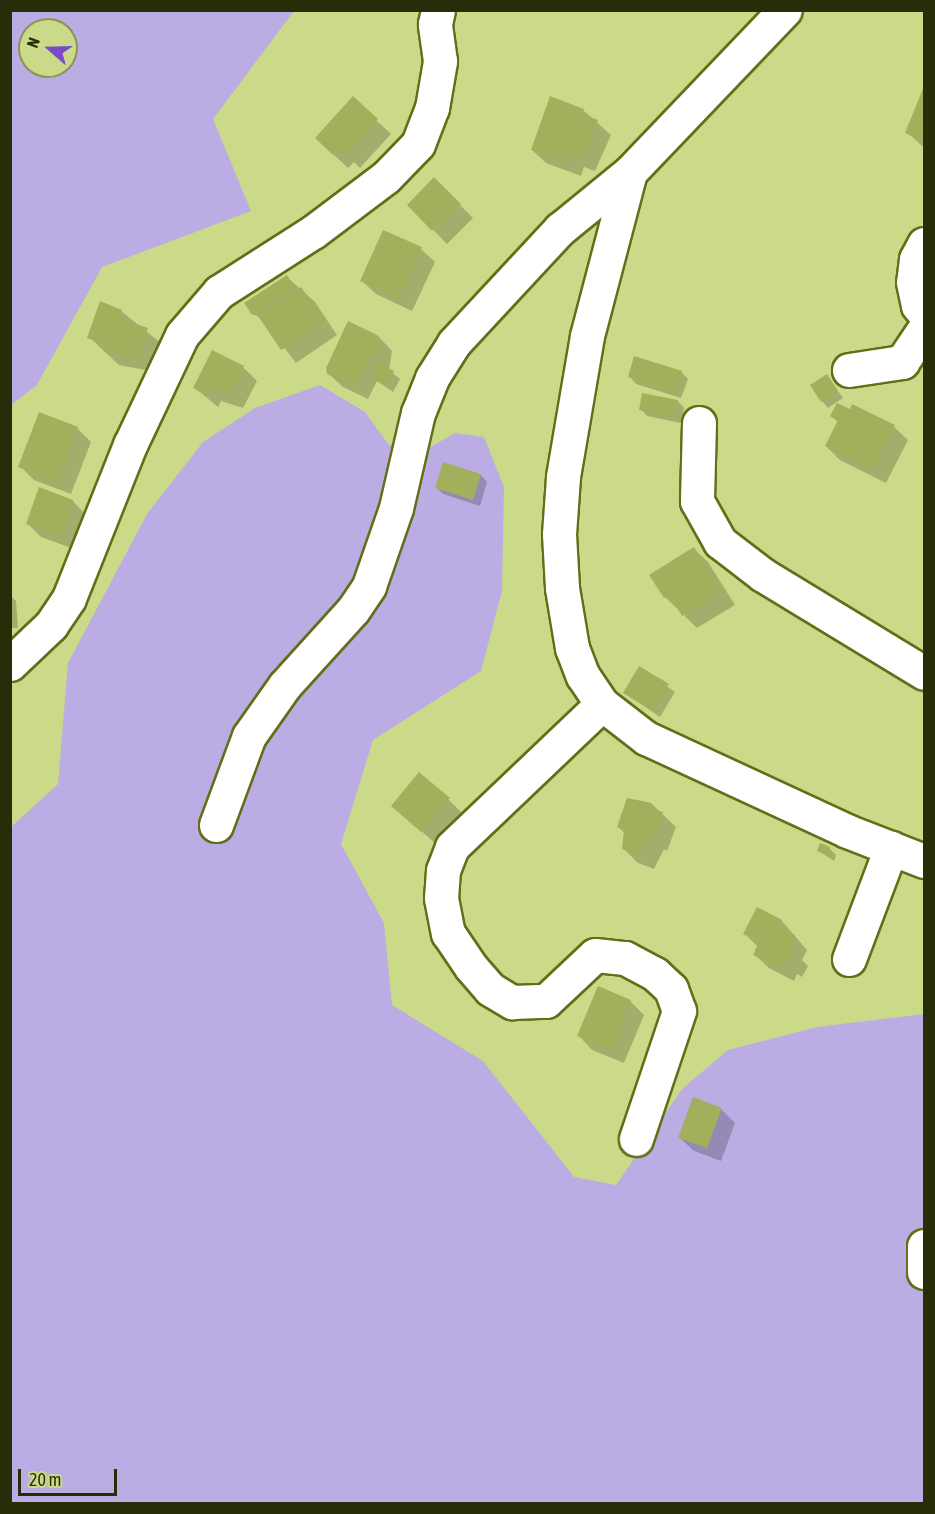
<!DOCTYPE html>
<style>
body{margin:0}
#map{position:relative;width:935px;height:1514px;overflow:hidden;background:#cbda88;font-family:"Asap Condensed",sans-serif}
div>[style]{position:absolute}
.green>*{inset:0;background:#bbace4}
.shadow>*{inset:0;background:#0003}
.building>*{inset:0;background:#a2b05c}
.roads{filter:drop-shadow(2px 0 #636f18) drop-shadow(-2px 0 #636f18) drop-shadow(0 2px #636f18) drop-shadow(0 -2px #636f18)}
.minor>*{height:33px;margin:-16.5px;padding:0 16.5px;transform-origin:16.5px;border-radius:16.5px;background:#fff}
span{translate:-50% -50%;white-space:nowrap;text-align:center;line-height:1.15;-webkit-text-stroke:5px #cbda88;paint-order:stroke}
.frame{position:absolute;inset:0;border:12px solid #272c09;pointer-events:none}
.north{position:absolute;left:18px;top:18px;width:60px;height:60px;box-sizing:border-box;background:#cbda88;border:2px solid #899455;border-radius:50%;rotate:290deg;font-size:16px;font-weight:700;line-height:24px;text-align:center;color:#272c09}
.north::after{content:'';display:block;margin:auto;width:21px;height:27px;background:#7a4cc4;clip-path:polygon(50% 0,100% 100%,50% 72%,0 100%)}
.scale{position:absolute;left:18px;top:1469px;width:99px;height:27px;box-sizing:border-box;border:3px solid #272c09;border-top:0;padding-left:8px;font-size:18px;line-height:21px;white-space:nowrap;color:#272c09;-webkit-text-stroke:4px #cbda88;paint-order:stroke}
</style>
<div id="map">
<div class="green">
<i style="clip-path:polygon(evenodd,11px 10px,294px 11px,213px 119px,251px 211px,102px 267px,37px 385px,11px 405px,11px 10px,30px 30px,66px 30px,66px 66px,30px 66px,30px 30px)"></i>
<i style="clip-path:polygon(320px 385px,365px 412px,388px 444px,418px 454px,455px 433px,484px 437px,504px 487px,502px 591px,481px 671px,373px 740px,341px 844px,384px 923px,392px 1005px,483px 1061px,574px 1177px,616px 1185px,682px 1089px,728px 1050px,817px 1027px,924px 1014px,924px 1503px,11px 1503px,10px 828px,58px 784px,68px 663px,147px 514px,203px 442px,255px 408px)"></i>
</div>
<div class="shadow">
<i style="clip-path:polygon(924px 90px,924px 148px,907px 132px)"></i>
<i style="clip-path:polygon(353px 99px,391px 134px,360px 168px,354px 162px,348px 168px,331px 152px)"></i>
<i style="clip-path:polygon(583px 110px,611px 135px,595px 171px,584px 167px,581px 176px,546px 163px,532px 150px)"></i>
<i style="clip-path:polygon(434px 179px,473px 218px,447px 244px,409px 205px)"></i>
<i style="clip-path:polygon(421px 249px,435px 262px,412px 311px,376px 294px,362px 281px)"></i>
<i style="clip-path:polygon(287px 277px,315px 302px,337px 335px,296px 363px,262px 319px,253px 314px)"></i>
<i style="clip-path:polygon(121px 311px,161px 343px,150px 371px,119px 365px,89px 337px)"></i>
<i style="clip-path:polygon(349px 323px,379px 337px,392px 351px,389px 370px,400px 379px,393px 392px,377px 381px,368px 399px,343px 387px,329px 374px)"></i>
<i style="clip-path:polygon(213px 352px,243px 367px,257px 381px,243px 408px,221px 401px,218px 407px,195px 388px)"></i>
<i style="clip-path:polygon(681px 372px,688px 379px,681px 398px,636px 384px,630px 377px)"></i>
<i style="clip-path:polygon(827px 376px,843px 398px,828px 408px,822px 401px)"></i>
<i style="clip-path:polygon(678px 401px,684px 408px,681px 423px,647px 416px,641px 409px)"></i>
<i style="clip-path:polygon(831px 416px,894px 427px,908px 440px,886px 483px,840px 460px,826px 446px,838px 422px)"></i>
<i style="clip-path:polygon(77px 428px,91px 442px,71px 494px,34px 480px,20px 466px)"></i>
<i style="clip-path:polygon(481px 475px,487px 482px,480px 506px,443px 494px,437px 488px)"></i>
<i style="clip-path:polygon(40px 489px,73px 501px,86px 515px,74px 549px,41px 537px,27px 523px)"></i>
<i style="clip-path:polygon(694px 549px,708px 562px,735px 605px,697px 628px,665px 597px)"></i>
<i style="clip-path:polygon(10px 595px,16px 601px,18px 628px,10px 628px)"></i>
<i style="clip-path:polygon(640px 668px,675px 692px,660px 717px,625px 693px)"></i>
<i style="clip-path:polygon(448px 799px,462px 813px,436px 844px,393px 806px)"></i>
<i style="clip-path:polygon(652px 804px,676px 827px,667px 851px,664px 849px,654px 869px,638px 863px,624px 849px,626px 834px,618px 827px)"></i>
<i style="clip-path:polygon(829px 848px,836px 855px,834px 861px,819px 851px)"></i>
<i style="clip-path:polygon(782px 921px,807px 950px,802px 960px,808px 966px,802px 977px,797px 974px,794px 981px,769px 968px,755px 955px,758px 947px,745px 934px)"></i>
<i style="clip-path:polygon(630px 1001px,644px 1015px,624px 1063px,592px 1050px,579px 1036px)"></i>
<i style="clip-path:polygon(721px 1109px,735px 1123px,721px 1161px,694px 1151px,680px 1138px)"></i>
</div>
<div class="building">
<i style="clip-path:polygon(924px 86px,924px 141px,905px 133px)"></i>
<i style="clip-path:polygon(353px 96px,378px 119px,346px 155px,339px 149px,333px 155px,315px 138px)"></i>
<i style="clip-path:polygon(550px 96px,584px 109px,582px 114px,598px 120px,581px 158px,570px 154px,567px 163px,531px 150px)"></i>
<i style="clip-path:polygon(434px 177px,461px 204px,432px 231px,407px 205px)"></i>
<i style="clip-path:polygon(383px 230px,422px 247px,399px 298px,360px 281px)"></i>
<i style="clip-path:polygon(287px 275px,295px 288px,252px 315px,244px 303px)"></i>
<i style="clip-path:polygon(301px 287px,325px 321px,281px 350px,258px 316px)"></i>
<i style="clip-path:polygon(100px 301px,122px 310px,119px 318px,148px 328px,137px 358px,103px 351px,106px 345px,87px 338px)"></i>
<i style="clip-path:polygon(348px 321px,379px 336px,376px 343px,381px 345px,375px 358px,369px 355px,354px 387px,327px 374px,326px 368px)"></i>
<i style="clip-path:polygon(212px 350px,244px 366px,229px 395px,218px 390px,208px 388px,204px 394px,193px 388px)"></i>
<i style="clip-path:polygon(634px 356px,682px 371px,675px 392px,628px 377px)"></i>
<i style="clip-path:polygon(380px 363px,394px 371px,387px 386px,372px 379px)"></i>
<i style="clip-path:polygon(827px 374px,838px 391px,821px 402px,810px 385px)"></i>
<i style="clip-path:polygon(642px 393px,678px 400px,674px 417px,639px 410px)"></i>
<i style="clip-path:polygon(837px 403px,850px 409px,852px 404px,895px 425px,872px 470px,825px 446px,838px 420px,830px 416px)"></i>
<i style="clip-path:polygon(39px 412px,78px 427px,57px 482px,18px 467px)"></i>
<i style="clip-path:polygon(443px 462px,481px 474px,473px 500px,435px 488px)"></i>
<i style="clip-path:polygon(39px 487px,73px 500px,60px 536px,26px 524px)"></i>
<i style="clip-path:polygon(694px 547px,722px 591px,682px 616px,670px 595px,664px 598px,649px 575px)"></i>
<i style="clip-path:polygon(639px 666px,669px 684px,653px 711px,623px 693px)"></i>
<i style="clip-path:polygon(419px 772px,450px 798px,421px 832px,391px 806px)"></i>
<i style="clip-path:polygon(627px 798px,652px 803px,651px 808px,663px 812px,653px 838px,650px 837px,640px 856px,622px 849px,624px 830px,617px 827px)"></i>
<i style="clip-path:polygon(820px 843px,830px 847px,827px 855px,817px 851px)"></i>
<i style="clip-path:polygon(757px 907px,782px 920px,779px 927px,795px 935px,788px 947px,795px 951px,788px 964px,783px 961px,780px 968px,753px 955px,759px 942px,743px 934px)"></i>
<i style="clip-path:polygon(598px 986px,631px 1000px,611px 1050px,577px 1036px)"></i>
<i style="clip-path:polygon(693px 1097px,722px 1108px,707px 1148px,678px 1138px)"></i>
</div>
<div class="roads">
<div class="minor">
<i style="left:630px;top:172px;width:170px;rotate:104.7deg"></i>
<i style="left:587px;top:336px;width:143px;rotate:99.7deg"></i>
<i style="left:563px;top:477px;width:57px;rotate:94deg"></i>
<i style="left:559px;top:534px;width:54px;rotate:86.8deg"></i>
<i style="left:562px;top:588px;width:61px;rotate:80.5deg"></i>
<i style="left:572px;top:648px;width:30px;rotate:69deg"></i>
<i style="left:583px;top:676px;width:34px;rotate:56deg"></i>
<i style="left:602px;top:704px;width:56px;rotate:37.7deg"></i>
<i style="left:646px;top:738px;width:221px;rotate:24.8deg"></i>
<i style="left:847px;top:831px;width:83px;rotate:21.3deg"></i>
<i style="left:924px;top:244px;width:17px;rotate:118deg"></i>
<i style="left:916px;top:259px;width:23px;rotate:97deg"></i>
<i style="left:913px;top:282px;width:24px;rotate:78deg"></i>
<i style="left:918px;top:305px;width:10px;rotate:53deg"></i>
<i style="left:849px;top:370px;width:54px;rotate:-8.6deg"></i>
<i style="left:902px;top:362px;width:40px;rotate:-56deg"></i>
<i style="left:699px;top:423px;width:78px;rotate:91.5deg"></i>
<i style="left:697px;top:501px;width:47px;rotate:60.7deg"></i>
<i style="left:720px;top:542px;width:54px;rotate:37.5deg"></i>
<i style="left:763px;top:575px;width:188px;rotate:31.3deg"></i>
<i style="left:10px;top:664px;width:57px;rotate:-43.6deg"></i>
<i style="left:51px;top:625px;width:32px;rotate:-56deg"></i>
<i style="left:69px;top:598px;width:165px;rotate:-68.3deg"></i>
<i style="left:130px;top:445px;width:122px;rotate:-64.7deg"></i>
<i style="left:182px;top:335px;width:57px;rotate:-49.3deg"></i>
<i style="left:219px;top:292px;width:112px;rotate:-32.6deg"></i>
<i style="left:313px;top:232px;width:91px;rotate:-37deg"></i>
<i style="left:386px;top:177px;width:46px;rotate:-45.9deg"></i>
<i style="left:418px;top:144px;width:39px;rotate:-69deg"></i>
<i style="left:432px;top:108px;width:48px;rotate:-80.3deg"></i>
<i style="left:440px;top:61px;width:37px;rotate:-98deg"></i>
<i style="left:435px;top:24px;width:14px;rotate:-78deg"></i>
<i style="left:602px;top:704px;width:207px;rotate:136.4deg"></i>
<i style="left:452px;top:847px;width:25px;rotate:111deg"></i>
<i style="left:443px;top:870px;width:28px;rotate:94deg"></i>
<i style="left:441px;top:898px;width:36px;rotate:79deg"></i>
<i style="left:448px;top:933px;width:41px;rotate:55.9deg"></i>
<i style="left:471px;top:967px;width:29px;rotate:49deg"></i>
<i style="left:490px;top:989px;width:26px;rotate:31deg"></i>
<i style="left:512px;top:1002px;width:34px;rotate:-2deg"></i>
<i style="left:546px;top:1001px;width:67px;rotate:-43.2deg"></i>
<i style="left:595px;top:955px;width:30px;rotate:6deg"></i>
<i style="left:625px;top:958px;width:34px;rotate:28deg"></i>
<i style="left:655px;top:974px;width:22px;rotate:43deg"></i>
<i style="left:671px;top:989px;width:23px;rotate:70deg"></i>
<i style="left:679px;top:1011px;width:135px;rotate:108.6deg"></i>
<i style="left:216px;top:825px;width:95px;rotate:-69.7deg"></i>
<i style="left:249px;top:736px;width:62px;rotate:-54.8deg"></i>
<i style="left:285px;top:685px;width:101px;rotate:-47.8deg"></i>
<i style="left:353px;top:610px;width:29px;rotate:-56deg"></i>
<i style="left:369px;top:586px;width:83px;rotate:-70.9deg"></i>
<i style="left:396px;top:508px;width:98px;rotate:-77deg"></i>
<i style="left:418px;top:413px;width:38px;rotate:-68deg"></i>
<i style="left:432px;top:378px;width:41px;rotate:-57.8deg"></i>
<i style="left:454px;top:343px;width:156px;rotate:-47.1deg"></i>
<i style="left:560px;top:229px;width:90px;rotate:-39.2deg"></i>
<i style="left:630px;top:172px;width:224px;rotate:-46.3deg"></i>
<i style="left:849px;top:959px;width:119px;rotate:-69.3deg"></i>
<i style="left:924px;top:1246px;width:26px;rotate:90deg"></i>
</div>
</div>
<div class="frame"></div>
<div class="north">N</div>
<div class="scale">20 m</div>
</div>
